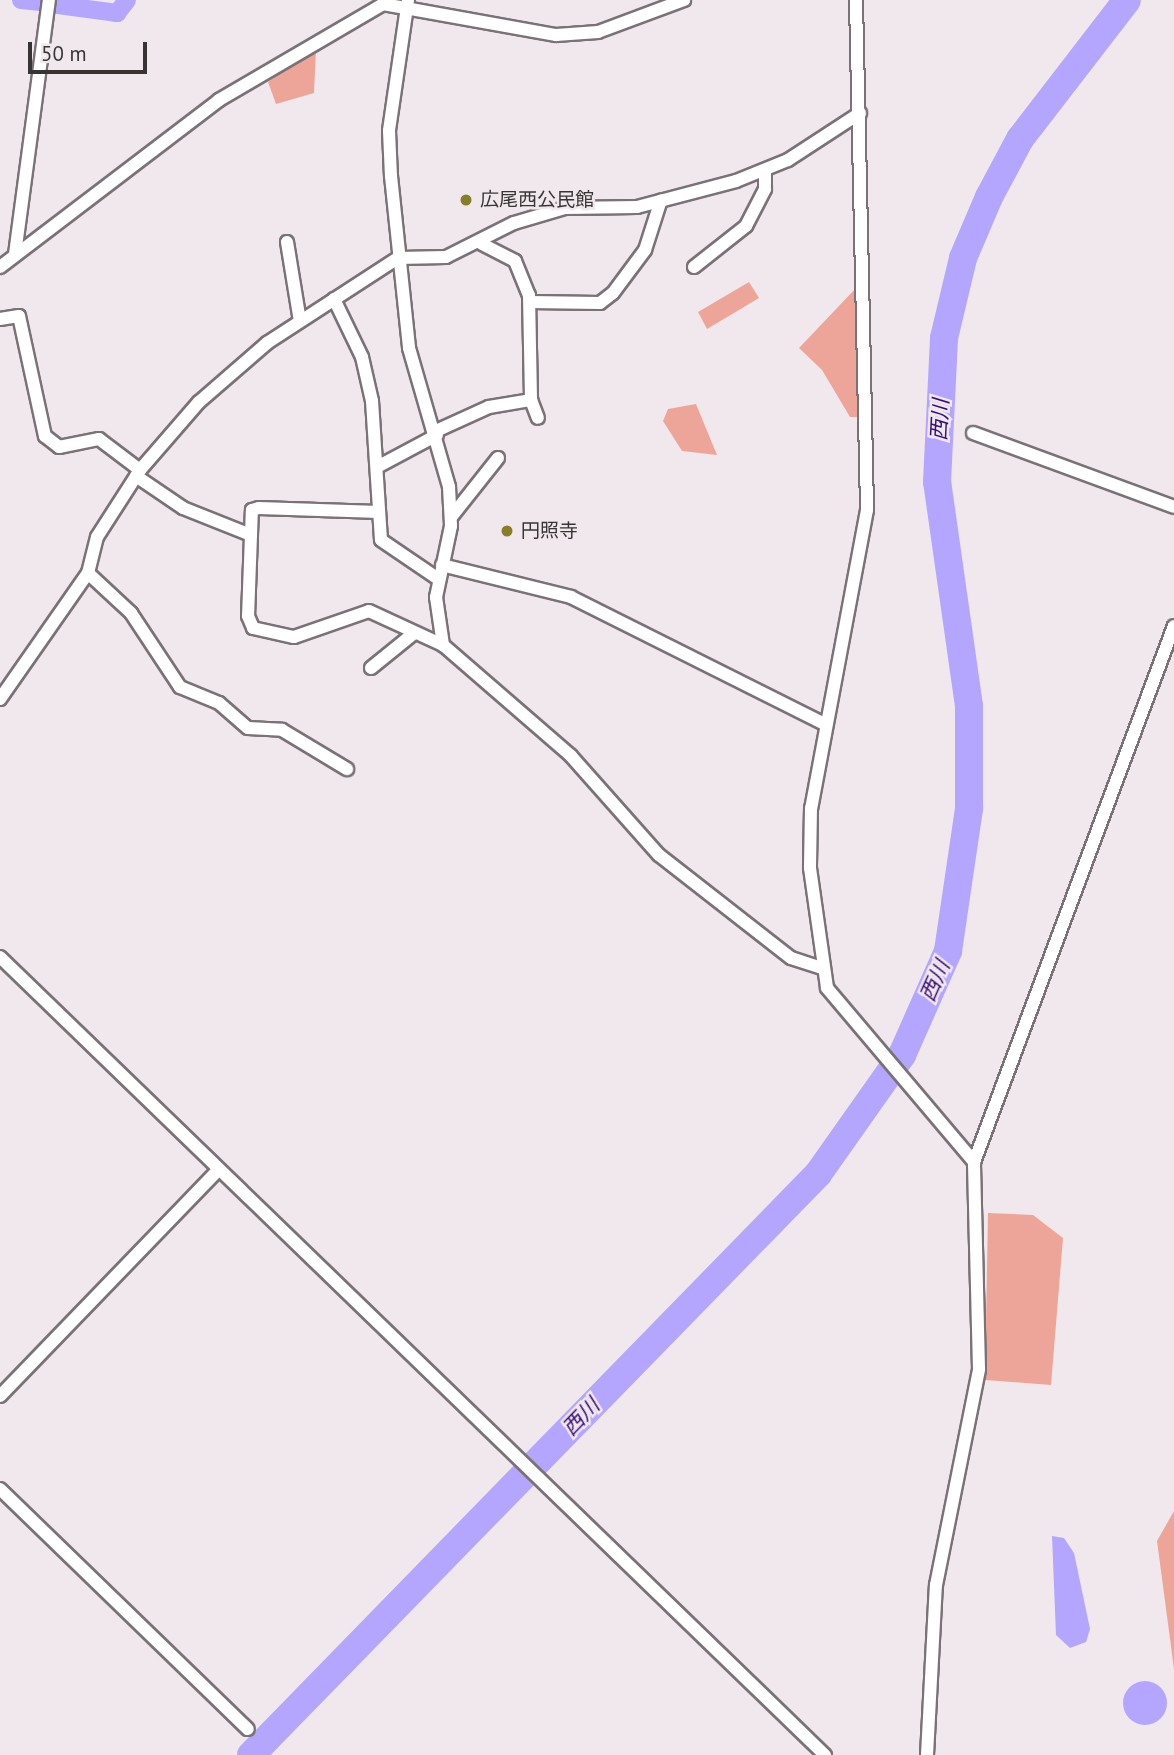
<!DOCTYPE html>
<meta charset="utf-8">
<style>
body{margin:0}
#map{position:relative;width:1174px;height:1755px;overflow:hidden;background:#f1e8ed;font-family:"PT Sans","Noto Sans JP",sans-serif}
div>[style]{position:absolute}
.green>*{inset:0;background:#eea599}
.water>*{inset:0;background:#b4a5fe}
.round{border-radius:50%}
.canal>*{height:18px;margin:-9px;padding:0 9px;transform-origin:9px;border-radius:9px;background:#b4a5fe}
.river>*{height:28px;margin:-14px;padding:0 14px;transform-origin:14px;border-radius:14px;background:#b4a5fe}
.roads{filter:drop-shadow(2px 0 #7a7277) drop-shadow(-2px 0 #7a7277) drop-shadow(0 2px #7a7277) drop-shadow(0 -2px #7a7277)}
.street>*{height:12px;margin:-6px;padding:0 6px;transform-origin:6px;border-radius:6px;background:#fff}
.dots>*{width:19px;height:19px;translate:-50% -50%;box-sizing:border-box;border:4px solid #f1e8ed;border-radius:50%}
span{translate:-50% -50%;white-space:nowrap;text-align:center;line-height:1.15;-webkit-text-stroke:5px #f1e8ed;paint-order:stroke}
.poi-label{font-size:19px;color:#383436}
.left{translate:0 -50%;text-align:left}
.water-label{font-size:21px;color:#360e77;font-style:italic}
.scale{position:absolute;left:28px;top:42px;width:119px;height:32px;box-sizing:border-box;border:4px solid #383436;border-top:0;padding-left:9px;font-size:21px;line-height:24px;white-space:nowrap;color:#383436;-webkit-text-stroke:5px #f1e8ed;paint-order:stroke}
</style>
<div id="map">
<div class="green">
<i style="clip-path:polygon(316px 49px,314px 93px,276px 104px,268px 82px)"></i>
<i style="clip-path:polygon(749px 282px,759px 298px,707px 329px,698px 312px)"></i>
<i style="clip-path:polygon(856px 288px,858px 417px,850px 417px,822px 370px,799px 348px)"></i>
<i style="clip-path:polygon(696px 404px,717px 455px,682px 451px,663px 421px,668px 409px)"></i>
<i style="clip-path:polygon(988px 1213px,1033px 1215px,1063px 1238px,1051px 1385px,985px 1380px)"></i>
<i style="clip-path:polygon(1174px 1511px,1174px 1669px,1157px 1541px)"></i>
</div>
<div class="water">
<i style="clip-path:polygon(1052px 1536px,1064px 1538px,1074px 1553px,1090px 1629px,1086px 1642px,1070px 1648px,1056px 1635px)"></i>
<i class="round" style="left:1123px;top:1681px;width:44px;height:44px"></i>
</div>
<div class="canal">
<i style="left:21px;top:0;width:20px;rotate:6deg"></i>
<i style="left:58px;top:5px;width:60px;rotate:7.7deg"></i>
<i style="left:117px;top:13px;width:16px;rotate:-52deg"></i>
</div>
<div class="river">
<i style="left:251px;top:1755px;width:812px;rotate:-45.7deg"></i>
<i style="left:818px;top:1174px;width:146px;rotate:-54.8deg"></i>
<i style="left:902px;top:1055px;width:114px;rotate:-66.1deg"></i>
<i style="left:948px;top:951px;width:145px;rotate:-81.6deg"></i>
<i style="left:969px;top:808px;width:102px;rotate:-90deg"></i>
<i style="left:969px;top:706px;width:226px;rotate:-98.1deg"></i>
<i style="left:937px;top:482px;width:144px;rotate:-87.2deg"></i>
<i style="left:944px;top:338px;width:82px;rotate:-76.6deg"></i>
<i style="left:963px;top:258px;width:66px;rotate:-66.9deg"></i>
<i style="left:989px;top:197px;width:66px;rotate:-61.9deg"></i>
<i style="left:1020px;top:139px;width:175px;rotate:-52.4deg"></i>
</div>
<div class="roads">
<div class="street">
<i style="left:408px;top:0;width:132px;rotate:98.3deg"></i>
<i style="left:389px;top:131px;width:45px;rotate:87.5deg"></i>
<i style="left:391px;top:176px;width:173px;rotate:84deg"></i>
<i style="left:409px;top:348px;width:145px;rotate:73.9deg"></i>
<i style="left:449px;top:487px;width:39px;rotate:87deg"></i>
<i style="left:451px;top:526px;width:73px;rotate:101.9deg"></i>
<i style="left:436px;top:597px;width:49px;rotate:81.7deg"></i>
<i style="left:443px;top:645px;width:169px;rotate:40.9deg"></i>
<i style="left:571px;top:756px;width:132px;rotate:48.4deg"></i>
<i style="left:659px;top:855px;width:167px;rotate:38deg"></i>
<i style="left:791px;top:958px;width:32px;rotate:18deg"></i>
<i style="left:856px;top:0;width:510px;rotate:88.76deg"></i>
<i style="left:867px;top:510px;width:303px;rotate:100.6deg"></i>
<i style="left:811px;top:808px;width:60px;rotate:91deg"></i>
<i style="left:810px;top:868px;width:121px;rotate:81.9deg"></i>
<i style="left:827px;top:988px;width:228px;rotate:49.8deg"></i>
<i style="left:287px;top:242px;width:80px;rotate:80.7deg"></i>
<i style="left:482px;top:244px;width:37px;rotate:27deg"></i>
<i style="left:515px;top:261px;width:37px;rotate:68deg"></i>
<i style="left:529px;top:295px;width:105px;rotate:88.9deg"></i>
<i style="left:531px;top:400px;width:19px;rotate:69deg"></i>
<i style="left:15px;top:254px;width:256px;rotate:-82.4deg"></i>
<i style="left:0;top:267px;width:275px;rotate:-37.3deg"></i>
<i style="left:219px;top:100px;width:190px;rotate:-30.3deg"></i>
<i style="left:383px;top:4px;width:176px;rotate:10.2deg"></i>
<i style="left:556px;top:35px;width:42px;rotate:-4.1deg"></i>
<i style="left:598px;top:32px;width:92px;rotate:-20.4deg"></i>
<i style="left:694px;top:267px;width:66px;rotate:-38.3deg"></i>
<i style="left:746px;top:226px;width:42px;rotate:-62.8deg"></i>
<i style="left:765px;top:189px;width:18px;rotate:-90deg"></i>
<i style="left:334px;top:299px;width:64px;rotate:64.2deg"></i>
<i style="left:362px;top:357px;width:45px;rotate:77.2deg"></i>
<i style="left:372px;top:401px;width:139px;rotate:86.3deg"></i>
<i style="left:381px;top:540px;width:68px;rotate:34.2deg"></i>
<i style="left:530px;top:302px;width:70px;rotate:0.8deg"></i>
<i style="left:600px;top:303px;width:16px;rotate:-38deg"></i>
<i style="left:613px;top:293px;width:54px;rotate:-53.3deg"></i>
<i style="left:645px;top:250px;width:52px;rotate:-72.3deg"></i>
<i style="left:0;top:319px;width:19px;rotate:-9deg"></i>
<i style="left:19px;top:316px;width:123px;rotate:77.8deg"></i>
<i style="left:45px;top:436px;width:18px;rotate:38deg"></i>
<i style="left:59px;top:447px;width:41px;rotate:-11.3deg"></i>
<i style="left:99px;top:439px;width:51px;rotate:37.1deg"></i>
<i style="left:436px;top:431px;width:58px;rotate:-24.4deg"></i>
<i style="left:489px;top:407px;width:43px;rotate:-9.5deg"></i>
<i style="left:973px;top:433px;width:214px;rotate:20.2deg"></i>
<i style="left:377px;top:467px;width:68px;rotate:-28.1deg"></i>
<i style="left:136px;top:476px;width:57px;rotate:34.2deg"></i>
<i style="left:183px;top:508px;width:73px;rotate:21.7deg"></i>
<i style="left:251px;top:535px;width:81px;rotate:92.1deg"></i>
<i style="left:248px;top:616px;width:13px;rotate:67deg"></i>
<i style="left:253px;top:628px;width:42px;rotate:12.4deg"></i>
<i style="left:294px;top:637px;width:79px;rotate:-19.1deg"></i>
<i style="left:369px;top:611px;width:81px;rotate:24.7deg"></i>
<i style="left:452px;top:516px;width:74px;rotate:-51.6deg"></i>
<i style="left:251px;top:535px;width:25px;rotate:-88deg"></i>
<i style="left:252px;top:510px;width:7px;rotate:-16deg"></i>
<i style="left:259px;top:508px;width:120px;rotate:1.9deg"></i>
<i style="left:442px;top:565px;width:133px;rotate:13.9deg"></i>
<i style="left:571px;top:597px;width:284px;rotate:26.6deg"></i>
<i style="left:88px;top:573px;width:59px;rotate:42.9deg"></i>
<i style="left:131px;top:613px;width:89px;rotate:56.5deg"></i>
<i style="left:180px;top:687px;width:42px;rotate:22.3deg"></i>
<i style="left:219px;top:703px;width:38px;rotate:41deg"></i>
<i style="left:248px;top:728px;width:34px;rotate:3deg"></i>
<i style="left:282px;top:730px;width:76px;rotate:31deg"></i>
<i style="left:371px;top:668px;width:54px;rotate:-39deg"></i>
<i style="left:0;top:699px;width:154px;rotate:-55.1deg"></i>
<i style="left:88px;top:573px;width:37px;rotate:-76deg"></i>
<i style="left:97px;top:537px;width:80px;rotate:-57.3deg"></i>
<i style="left:140px;top:470px;width:90px;rotate:-49.1deg"></i>
<i style="left:199px;top:402px;width:90px;rotate:-40.9deg"></i>
<i style="left:267px;top:343px;width:156px;rotate:-33deg"></i>
<i style="left:398px;top:258px;width:48px;rotate:-1.2deg"></i>
<i style="left:446px;top:257px;width:76px;rotate:-26.6deg"></i>
<i style="left:514px;top:223px;width:53px;rotate:-16.4deg"></i>
<i style="left:565px;top:208px;width:72px;rotate:-0.8deg"></i>
<i style="left:637px;top:207px;width:102px;rotate:-14.7deg"></i>
<i style="left:736px;top:181px;width:56px;rotate:-22deg"></i>
<i style="left:788px;top:160px;width:86px;rotate:-33.1deg"></i>
<i style="left:0;top:957px;width:1148px;rotate:44.05deg"></i>
<i style="left:0;top:1396px;width:311px;rotate:-46deg"></i>
<i style="left:0;top:1489px;width:345px;rotate:44.1deg"></i>
<i style="left:927px;top:1755px;width:170px;rotate:-87deg"></i>
<i style="left:936px;top:1585px;width:220px;rotate:-78.7deg"></i>
<i style="left:979px;top:1369px;width:207px;rotate:-91.4deg"></i>
<i style="left:974px;top:1162px;width:572px;rotate:-69.54deg"></i>
</div>
</div>
<div class="dots">
<i style="left:466px;top:200px;background:#877f26"></i>
<i style="left:507px;top:531px;background:#877f26"></i>
</div>
<div class="poi-label">
<span class="left" style="left:480px;top:200px">広尾西公民館</span>
<span class="left" style="left:521px;top:531px">円照寺</span>
</div>
<div class="water-label">
<span style="left:940px;top:420px;rotate:-87deg">西川</span>
<span style="left:935px;top:981px;rotate:-66deg">西川</span>
<span style="left:581px;top:1417px;rotate:-46deg">西川</span>
</div>
<div class="scale">50 m</div>
</div>
